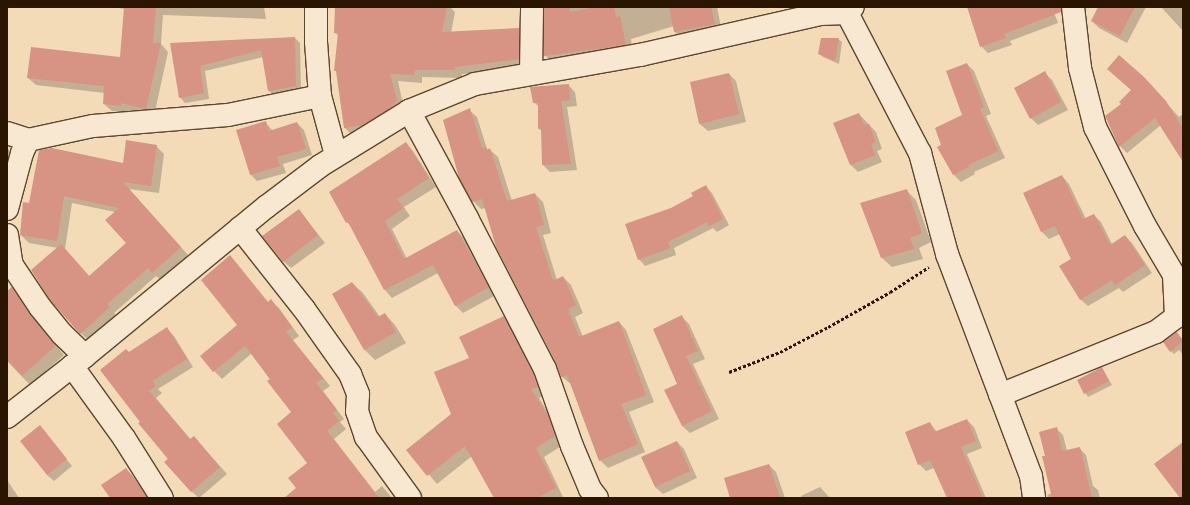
<!DOCTYPE html>
<style>
body{margin:0}
#map{position:relative;width:1190px;height:505px;overflow:hidden;background:#f4dbb8;font-family:"Sorts Mill Goudy",serif}
div>[style]{position:absolute}
.shadow>*{inset:0;background:#0003}
.building>*{inset:0;background:#d79383}
.path>*{height:2.5px;margin-top:-1.25px;transform-origin:0;background:repeating-linear-gradient(90deg,#2a1600 0 3px,transparent 0 5px)}
.roads{filter:drop-shadow(1px 0 #5c472e) drop-shadow(-1px 0 #5c472e) drop-shadow(0 1px #5c472e) drop-shadow(0 -1px #5c472e)}
.minor>*{height:22px;margin:-11px;padding:0 11px;transform-origin:11px;border-radius:11px;background:#f8e8d1}
span{translate:-50% -50%;white-space:nowrap;text-align:center;line-height:1.15;-webkit-text-stroke:3.5px #f8e8d1;paint-order:stroke}
.frame{position:absolute;inset:0;border:8px solid #2a1600;pointer-events:none}
</style>
<div id="map">
<div class="shadow">
<i style="clip-path:polygon(111px 7px,264px 7px,266px 19px,163px 15px,161px 44px,168px 52px,154px 116px,129px 110px,128px 113px,112px 111px,104px 104px,105px 93px,36px 85px,28px 78px,121px 58px,125px 9px)"></i>
<i style="clip-path:polygon(336px 7px,450px 7px,455px 12px,451px 33px,512px 30px,519px 37px,524px 67px,462px 74px,462px 78px,422px 77px,422px 83px,398px 81px,404px 109px,352px 135px,344px 127px,339px 36px,335px 33px)"></i>
<i style="clip-path:polygon(545px 7px,717px 7px,722px 32px,683px 40px,675px 32px,674px 26px,631px 39px,633px 53px,553px 63px,545px 55px)"></i>
<i style="clip-path:polygon(977px 7px,1052px 7px,1058px 23px,1010px 41px,1012px 45px,988px 53px,981px 46px)"></i>
<i style="clip-path:polygon(1099px 7px,1146px 7px,1127px 43px,1099px 28px,1092px 21px)"></i>
<i style="clip-path:polygon(1161px 7px,1183px 7px,1183px 31px)"></i>
<i style="clip-path:polygon(295px 38px,300px 43px,301px 91px,275px 96px,269px 91px,263px 57px,205px 71px,209px 99px,185px 103px,180px 97px,171px 44px)"></i>
<i style="clip-path:polygon(838px 39px,842px 42px,839px 64px,823px 57px,819px 53px)"></i>
<i style="clip-path:polygon(967px 64px,974px 71px,991px 114px,986px 116px,1005px 158px,974px 172px,975px 174px,961px 182px,954px 175px,938px 148px,942px 145px,964px 115px)"></i>
<i style="clip-path:polygon(1045px 73px,1052px 80px,1068px 110px,1038px 125px,1031px 118px)"></i>
<i style="clip-path:polygon(729px 74px,736px 81px,746px 122px,708px 131px,700px 124px)"></i>
<i style="clip-path:polygon(568px 85px,575px 92px,577px 106px,567px 107px,577px 170px,550px 172px,543px 165px,543px 132px,539px 129px,539px 107px,535px 103px,536px 87px)"></i>
<i style="clip-path:polygon(1151px 86px,1179px 117px,1183px 114px,1183px 160px,1161px 125px,1127px 153px,1120px 146px)"></i>
<i style="clip-path:polygon(469px 110px,477px 117px,487px 149px,490px 150px,498px 157px,512px 201px,535px 194px,543px 202px,551px 233px,543px 235px,557px 280px,563px 277px,571px 285px,583px 313px,575px 317px,583px 337px,619px 322px,626px 330px,654px 402px,629px 412px,645px 452px,608px 468px,600px 460px,571px 384px,562px 377px,486px 208px,481px 209px,473px 201px)"></i>
<i style="clip-path:polygon(859px 114px,876px 132px,882px 149px,877px 151px,882px 162px,858px 172px,850px 164px)"></i>
<i style="clip-path:polygon(266px 123px,273px 131px,297px 123px,304px 130px,312px 155px,283px 164px,286px 173px,257px 181px,251px 175px)"></i>
<i style="clip-path:polygon(406px 143px,413px 151px,436px 187px,404px 207px,410px 216px,392px 229px,407px 259px,457px 231px,465px 239px,496px 295px,463px 313px,455px 305px,438px 273px,392px 298px,385px 290px,351px 227px,347px 222px)"></i>
<i style="clip-path:polygon(evenodd,156px 146px,164px 154px,159px 193px,129px 189px,188px 255px,161px 280px,156px 276px,114px 313px,117px 316px,89px 341px,81px 333px,58px 248px,29px 243px,21px 235px,30px 204px,123px 164px,156px 146px,72px 203px,115px 212px,127px 243px,90px 277px,65px 249px,72px 203px)"></i>
<i style="clip-path:polygon(7px 148px,14px 155px,7px 184px)"></i>
<i style="clip-path:polygon(1062px 176px,1069px 184px,1086px 219px,1094px 215px,1101px 222px,1112px 244px,1125px 236px,1132px 243px,1152px 273px,1123px 292px,1119px 288px,1088px 306px,1080px 299px,1072px 259px,1060px 234px,1049px 239px,1042px 232px,1025px 194px)"></i>
<i style="clip-path:polygon(705px 186px,712px 193px,729px 225px,717px 232px,713px 228px,674px 248px,676px 255px,645px 266px,639px 259px,672px 209px,694px 197px)"></i>
<i style="clip-path:polygon(906px 190px,916px 200px,931px 242px,919px 248px,923px 259px,892px 267px,882px 258px,862px 203px)"></i>
<i style="clip-path:polygon(299px 210px,325px 243px,291px 268px,283px 261px)"></i>
<i style="clip-path:polygon(230px 256px,268px 303px,271px 301px,279px 308px,299px 336px,293px 340px,330px 386px,323px 391px,344px 419px,340px 422px,346px 429px,334px 439px,375px 492px,382px 486px,392px 498px,285px 498px,297px 489px,308px 463px,293px 413px,252px 353px,222px 379px,214px 371px,239px 325px)"></i>
<i style="clip-path:polygon(352px 283px,363px 293px,380px 317px,385px 314px,395px 325px,406px 343px,375px 360px,365px 350px,333px 294px)"></i>
<i style="clip-path:polygon(12px 289px,21px 298px,39px 325px,64px 355px,30px 385px,7px 361px,7px 293px)"></i>
<i style="clip-path:polygon(503px 317px,512px 326px,546px 395px,539px 398px,556px 426px,563px 445px,544px 457px,563px 497px,561px 498px,495px 498px,472px 456px,437px 484px,408px 450px,452px 414px,470px 358px)"></i>
<i style="clip-path:polygon(682px 317px,689px 324px,705px 359px,693px 364px,719px 419px,690px 433px,682px 426px,678px 384px)"></i>
<i style="clip-path:polygon(167px 329px,174px 336px,193px 367px,158px 389px,162px 393px,156px 398px,191px 440px,201px 445px,227px 474px,199px 498px,191px 491px,141px 422px,129px 353px)"></i>
<i style="clip-path:polygon(1177px 333px,1183px 340px,1183px 355px,1179px 350px,1174px 354px,1171px 351px)"></i>
<i style="clip-path:polygon(1102px 368px,1112px 385px,1088px 397px,1078px 381px)"></i>
<i style="clip-path:polygon(967px 420px,974px 427px,982px 448px,967px 454px,986px 498px,948px 498px,934px 468px,926px 471px,919px 464px,930px 423px,937px 432px)"></i>
<i style="clip-path:polygon(40px 427px,72px 466px,54px 481px,47px 475px)"></i>
<i style="clip-path:polygon(1056px 428px,1063px 435px,1067px 451px,1079px 448px,1086px 455px,1093px 486px,1098px 490px,1100px 498px,1048px 498px,1047px 495px,1052px 493px,1046px 456px)"></i>
<i style="clip-path:polygon(677px 442px,684px 449px,697px 478px,663px 494px,655px 487px)"></i>
<i style="clip-path:polygon(769px 465px,776px 472px,785px 498px,731px 498px)"></i>
<i style="clip-path:polygon(126px 469px,133px 476px,148px 498px,112px 498px)"></i>
<i style="clip-path:polygon(7px 480px,19px 498px,7px 498px)"></i>
<i style="clip-path:polygon(820px 487px,830px 498px,802px 498px,801px 496px)"></i>
</div>
<div class="building">
<i style="clip-path:polygon(124px 7px,156px 7px,153px 43px,161px 43px,146px 109px,121px 103px,121px 106px,103px 104px,104px 86px,27px 78px,31px 47px,120px 57px)"></i>
<i style="clip-path:polygon(335px 7px,447px 7px,442px 32px,519px 28px,519px 59px,455px 67px,455px 70px,415px 70px,414px 75px,390px 74px,397px 101px,388px 110px,362px 125px,344px 128px,336px 71px,334px 71px,338px 33px,334px 33px)"></i>
<i style="clip-path:polygon(544px 7px,570px 7px,570px 12px,597px 7px,614px 7px,616px 17px,620px 16px,626px 45px,544px 56px)"></i>
<i style="clip-path:polygon(669px 7px,711px 7px,715px 24px,674px 32px)"></i>
<i style="clip-path:polygon(967px 7px,1061px 7px,1061px 12px,1004px 34px,1006px 38px,980px 47px)"></i>
<i style="clip-path:polygon(1098px 7px,1135px 7px,1120px 36px,1091px 21px)"></i>
<i style="clip-path:polygon(295px 37px,296px 86px,268px 91px,261px 50px,200px 66px,204px 93px,179px 98px,170px 43px)"></i>
<i style="clip-path:polygon(821px 38px,839px 38px,835px 61px,818px 54px)"></i>
<i style="clip-path:polygon(1119px 55px,1144px 77px,1166px 101px,1183px 129px,1183px 162px,1155px 118px,1119px 147px,1105px 116px,1121px 104px,1119px 102px,1131px 90px,1107px 69px)"></i>
<i style="clip-path:polygon(967px 63px,984px 107px,980px 109px,998px 151px,968px 165px,969px 167px,953px 175px,937px 147px,941px 145px,935px 128px,962px 115px,946px 71px)"></i>
<i style="clip-path:polygon(1045px 71px,1061px 102px,1030px 119px,1014px 88px)"></i>
<i style="clip-path:polygon(729px 73px,739px 114px,699px 124px,690px 82px)"></i>
<i style="clip-path:polygon(569px 84px,570px 100px,561px 101px,571px 164px,542px 165px,541px 128px,538px 129px,538px 103px,533px 103px,530px 87px)"></i>
<i style="clip-path:polygon(470px 108px,482px 148px,486px 147px,487px 150px,490px 148px,507px 201px,535px 193px,544px 225px,536px 227px,553px 281px,563px 276px,576px 305px,568px 309px,579px 337px,619px 321px,646px 395px,621px 404px,638px 444px,599px 461px,567px 375px,561px 377px,556px 363px,496px 247px,482px 199px,472px 202px,459px 178px,443px 120px)"></i>
<i style="clip-path:polygon(859px 113px,864px 125px,869px 124px,876px 142px,871px 144px,875px 155px,850px 165px,833px 123px)"></i>
<i style="clip-path:polygon(266px 121px,269px 131px,297px 122px,306px 149px,277px 157px,280px 166px,250px 175px,236px 130px)"></i>
<i style="clip-path:polygon(126px 140px,157px 145px,151px 186px,123px 182px,181px 247px,152px 273px,148px 268px,107px 304px,110px 307px,80px 334px,50px 300px,31px 270px,61px 244px,89px 276px,126px 243px,105px 220px,119px 208px,64px 196px,57px 241px,20px 235px,23px 202px,29px 203px,39px 150px,52px 148px,123px 163px)"></i>
<i style="clip-path:polygon(406px 142px,429px 178px,397px 199px,403px 208px,385px 221px,404px 259px,457px 230px,489px 287px,455px 306px,433px 265px,384px 290px,348px 222px,346px 223px,329px 192px)"></i>
<i style="clip-path:polygon(1062px 175px,1083px 219px,1094px 214px,1110px 245px,1125px 235px,1145px 265px,1115px 285px,1112px 280px,1080px 300px,1059px 266px,1071px 259px,1055px 226px,1041px 232px,1023px 193px)"></i>
<i style="clip-path:polygon(706px 185px,723px 219px,709px 226px,707px 222px,668px 242px,670px 248px,638px 260px,625px 224px,671px 208px,693px 196px,691px 193px)"></i>
<i style="clip-path:polygon(907px 189px,922px 233px,910px 238px,914px 249px,881px 258px,860px 203px)"></i>
<i style="clip-path:polygon(299px 209px,318px 235px,283px 262px,262px 236px)"></i>
<i style="clip-path:polygon(230px 255px,268px 302px,271px 299px,292px 327px,286px 332px,323px 378px,316px 383px,337px 410px,333px 413px,339px 421px,327px 431px,379px 498px,284px 498px,296px 488px,288px 478px,307px 463px,277px 424px,291px 412px,267px 381px,270px 379px,245px 346px,213px 372px,200px 356px,237px 325px,201px 280px)"></i>
<i style="clip-path:polygon(352px 282px,378px 317px,385px 313px,396px 332px,364px 350px,332px 294px)"></i>
<i style="clip-path:polygon(12px 287px,30px 315px,56px 345px,22px 376px,7px 359px,7px 291px)"></i>
<i style="clip-path:polygon(682px 315px,698px 351px,686px 356px,712px 411px,682px 426px,664px 390px,677px 384px,653px 329px)"></i>
<i style="clip-path:polygon(504px 316px,533px 374px,538px 387px,531px 389px,548px 416px,555px 436px,536px 448px,556px 488px,537px 498px,494px 498px,465px 446px,427px 476px,406px 450px,451px 414px,434px 372px,469px 358px,459px 337px)"></i>
<i style="clip-path:polygon(167px 327px,187px 359px,152px 381px,156px 386px,149px 391px,190px 439px,194px 436px,220px 467px,191px 492px,164px 462px,168px 459px,138px 423px,140px 422px,100px 370px,126px 349px,129px 352px)"></i>
<i style="clip-path:polygon(1177px 332px,1183px 341px,1170px 352px,1163px 342px)"></i>
<i style="clip-path:polygon(1102px 367px,1109px 381px,1084px 394px,1077px 380px)"></i>
<i style="clip-path:polygon(967px 419px,976px 441px,961px 447px,983px 498px,947px 498px,930px 460px,918px 465px,905px 432px,930px 422px,934px 432px)"></i>
<i style="clip-path:polygon(40px 425px,67px 459px,47px 475px,20px 441px)"></i>
<i style="clip-path:polygon(1057px 427px,1062px 451px,1080px 447px,1092px 498px,1052px 498px,1042px 456px,1045px 456px,1039px 432px)"></i>
<i style="clip-path:polygon(677px 441px,690px 471px,655px 487px,641px 457px)"></i>
<i style="clip-path:polygon(1183px 442px,1183px 498px,1180px 498px,1154px 464px)"></i>
<i style="clip-path:polygon(769px 464px,780px 498px,730px 498px,724px 478px)"></i>
<i style="clip-path:polygon(126px 468px,143px 491px,147px 498px,110px 498px,101px 485px)"></i>
</div>
<div class="path">
<i style="left:729px;top:372px;width:55px;rotate:-21.4deg"></i>
<i style="left:780px;top:352px;width:54px;rotate:-27.5deg"></i>
<i style="left:828px;top:327px;width:71px;rotate:-29.4deg"></i>
<i style="left:890px;top:292px;width:46px;rotate:-32.7deg"></i>
</div>
<div class="roads">
<div class="minor">
<i style="left:316px;top:7px;width:35px;rotate:90deg"></i>
<i style="left:316px;top:42px;width:54px;rotate:85.8deg"></i>
<i style="left:320px;top:96px;width:61px;rotate:74.8deg"></i>
<i style="left:847px;top:13px;width:158px;rotate:62.5deg"></i>
<i style="left:920px;top:153px;width:105px;rotate:75deg"></i>
<i style="left:947px;top:254px;width:237px;rotate:69.3deg"></i>
<i style="left:1031px;top:476px;width:22px;rotate:82deg"></i>
<i style="left:531px;top:73px;width:66px;rotate:-89.1deg"></i>
<i style="left:409px;top:111px;width:122px;rotate:61.5deg"></i>
<i style="left:467px;top:218px;width:170px;rotate:62.7deg"></i>
<i style="left:545px;top:369px;width:82px;rotate:70.7deg"></i>
<i style="left:572px;top:446px;width:47px;rotate:67.3deg"></i>
<i style="left:590px;top:489px;width:11px;rotate:52deg"></i>
<i style="left:7px;top:133px;width:22px;rotate:18deg"></i>
<i style="left:28px;top:140px;width:66px;rotate:-12.2deg"></i>
<i style="left:93px;top:126px;width:135px;rotate:-4.7deg"></i>
<i style="left:228px;top:115px;width:94px;rotate:-11.7deg"></i>
<i style="left:7px;top:209px;width:58px;rotate:-75deg"></i>
<i style="left:22px;top:153px;width:14px;rotate:-65deg"></i>
<i style="left:240px;top:228px;width:103px;rotate:51.7deg"></i>
<i style="left:304px;top:309px;width:80px;rotate:54.7deg"></i>
<i style="left:350px;top:374px;width:22px;rotate:68deg"></i>
<i style="left:358px;top:394px;width:17px;rotate:93deg"></i>
<i style="left:357px;top:411px;width:28px;rotate:71deg"></i>
<i style="left:366px;top:437px;width:75px;rotate:54.2deg"></i>
<i style="left:7px;top:235px;width:30px;rotate:81deg"></i>
<i style="left:12px;top:265px;width:50px;rotate:56.3deg"></i>
<i style="left:40px;top:307px;width:35px;rotate:51deg"></i>
<i style="left:62px;top:334px;width:32px;rotate:44deg"></i>
<i style="left:72px;top:366px;width:89px;rotate:54.2deg"></i>
<i style="left:124px;top:438px;width:71px;rotate:57.7deg"></i>
<i style="left:1000px;top:395px;width:168px;rotate:-22deg"></i>
<i style="left:1156px;top:332px;width:25px;rotate:-37deg"></i>
<i style="left:1176px;top:317px;width:42px;rotate:-92.7deg"></i>
<i style="left:1174px;top:275px;width:57px;rotate:-120.6deg"></i>
<i style="left:1145px;top:226px;width:111px;rotate:-116.8deg"></i>
<i style="left:1095px;top:127px;width:61px;rotate:-104.3deg"></i>
<i style="left:1080px;top:68px;width:61px;rotate:-96.5deg"></i>
<i style="left:7px;top:417px;width:99px;rotate:-38deg"></i>
<i style="left:85px;top:356px;width:234px;rotate:-39.5deg"></i>
<i style="left:266px;top:207px;width:68px;rotate:-37.2deg"></i>
<i style="left:320px;top:166px;width:105px;rotate:-31.7deg"></i>
<i style="left:409px;top:111px;width:71px;rotate:-22.2deg"></i>
<i style="left:475px;top:84px;width:168px;rotate:-10deg"></i>
<i style="left:640px;top:55px;width:185px;rotate:-12.8deg"></i>
<i style="left:820px;top:14px;width:27px;rotate:-2deg"></i>
<i style="left:847px;top:13px;width:8px;rotate:-45deg"></i>
</div>
</div>
<div class="frame"></div>
</div>
